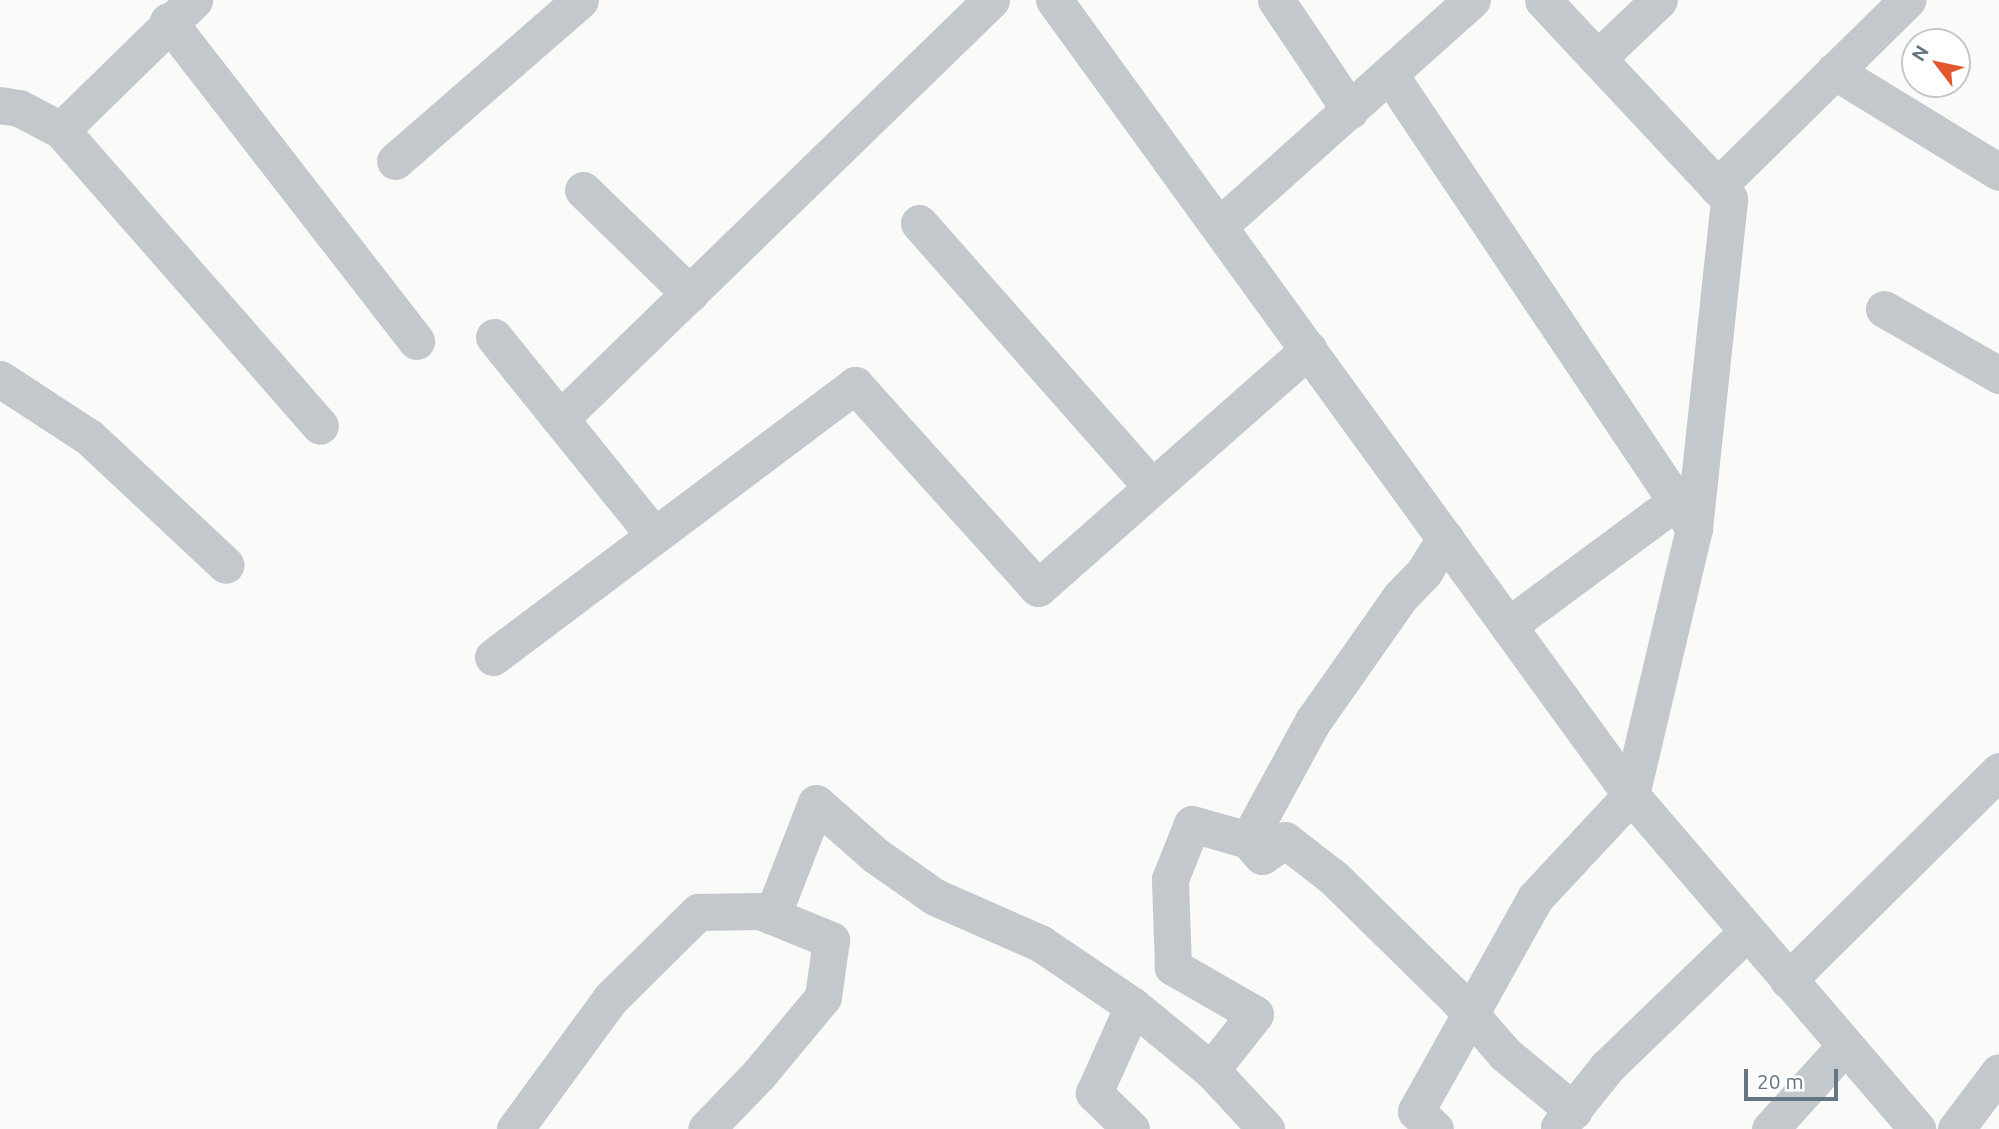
<!DOCTYPE html>
<style>
body{margin:0}
#map{position:relative;width:1999px;height:1129px;overflow:hidden;background:#fafaf8;font-family:Ubuntu,sans-serif}
div>[style]{position:absolute}
.minor>*{height:37px;margin:-18.5px;padding:0 18.5px;transform-origin:18.5px;border-radius:18.5px;background:#c3c8cc}
span{translate:-50% -50%;white-space:nowrap;text-align:center;line-height:1.15;-webkit-text-stroke:7px #fff;paint-order:stroke}
.north{position:absolute;left:1901px;top:28px;width:70px;height:70px;box-sizing:border-box;background:#fff;border:2px solid #c1c8cd;border-radius:50%;rotate:302deg;font-size:19px;font-weight:700;line-height:28px;text-align:center;color:#657683}
.north::after{content:'';display:block;margin:auto;width:24px;height:32px;background:#e4572e;clip-path:polygon(50% 0,100% 100%,50% 72%,0 100%)}
.scale{position:absolute;left:1744px;top:1069px;width:94px;height:32px;box-sizing:border-box;border:4px solid #657683;border-top:0;padding-left:9px;font-size:21px;line-height:24px;white-space:nowrap;color:#657683;-webkit-text-stroke:5px #fff;paint-order:stroke}
</style>
<div id="map">
<div class="minor">
<i style="left:1054px;top:0;width:982px;rotate:54.03deg"></i>
<i style="left:1631px;top:795px;width:440px;rotate:49.4deg"></i>
<i style="left:1276px;top:0;width:133px;rotate:56.1deg"></i>
<i style="left:168px;top:21px;width:405px;rotate:52.2deg"></i>
<i style="left:1598px;top:58px;width:84px;rotate:-43.6deg"></i>
<i style="left:1834px;top:71px;width:193px;rotate:31.5deg"></i>
<i style="left:1390px;top:75px;width:546px;rotate:56.14deg"></i>
<i style="left:0;top:105px;width:19px;rotate:9deg"></i>
<i style="left:19px;top:108px;width:47px;rotate:27.6deg"></i>
<i style="left:61px;top:130px;width:393px;rotate:48.8deg"></i>
<i style="left:61px;top:130px;width:186px;rotate:-44.3deg"></i>
<i style="left:395px;top:161px;width:245px;rotate:-41deg"></i>
<i style="left:1717px;top:187px;width:267px;rotate:-44.5deg"></i>
<i style="left:583px;top:190px;width:149px;rotate:44.2deg"></i>
<i style="left:919px;top:223px;width:352px;rotate:48.6deg"></i>
<i style="left:1220px;top:225px;width:338px;rotate:-41.8deg"></i>
<i style="left:1884px;top:309px;width:133px;rotate:29.9deg"></i>
<i style="left:494px;top:337px;width:253px;rotate:51.1deg"></i>
<i style="left:0;top:379px;width:106px;rotate:33.1deg"></i>
<i style="left:89px;top:437px;width:187px;rotate:43.1deg"></i>
<i style="left:563px;top:416px;width:597px;rotate:-44.19deg"></i>
<i style="left:1509px;top:625px;width:207px;rotate:-36.5deg"></i>
<i style="left:493px;top:657px;width:453px;rotate:-36.9deg"></i>
<i style="left:855px;top:385px;width:273px;rotate:48deg"></i>
<i style="left:1038px;top:588px;width:361px;rotate:-41.4deg"></i>
<i style="left:1248px;top:840px;width:21px;rotate:49deg"></i>
<i style="left:1262px;top:856px;width:28px;rotate:-35deg"></i>
<i style="left:1285px;top:840px;width:62px;rotate:37.8deg"></i>
<i style="left:1334px;top:878px;width:175px;rotate:44.5deg"></i>
<i style="left:1459px;top:1001px;width:70px;rotate:49deg"></i>
<i style="left:1505px;top:1054px;width:89px;rotate:39.6deg"></i>
<i style="left:772px;top:916px;width:121px;rotate:-68.7deg"></i>
<i style="left:816px;top:803px;width:79px;rotate:41.4deg"></i>
<i style="left:875px;top:855px;width:73px;rotate:35deg"></i>
<i style="left:935px;top:897px;width:115px;rotate:23.7deg"></i>
<i style="left:1040px;top:943px;width:112px;rotate:34.1deg"></i>
<i style="left:1788px;top:980px;width:297px;rotate:-44.7deg"></i>
<i style="left:1211px;top:1070px;width:81px;rotate:47deg"></i>
<i style="left:1559px;top:1127px;width:77px;rotate:-51.3deg"></i>
<i style="left:1607px;top:1067px;width:194px;rotate:-44deg"></i>
<i style="left:515px;top:1129px;width:161px;rotate:-53.8deg"></i>
<i style="left:610px;top:999px;width:124px;rotate:-44.7deg"></i>
<i style="left:698px;top:912px;width:62px;rotate:-0.9deg"></i>
<i style="left:760px;top:911px;width:77px;rotate:22.2deg"></i>
<i style="left:831px;top:940px;width:58px;rotate:98deg"></i>
<i style="left:823px;top:997px;width:100px;rotate:129.7deg"></i>
<i style="left:759px;top:1074px;width:76px;rotate:133.9deg"></i>
<i style="left:1131px;top:1129px;width:52px;rotate:-135.8deg"></i>
<i style="left:1094px;top:1093px;width:95px;rotate:-65.9deg"></i>
<i style="left:1133px;top:1006px;width:101px;rotate:39.4deg"></i>
<i style="left:1211px;top:1070px;width:71px;rotate:-51.8deg"></i>
<i style="left:1255px;top:1014px;width:95px;rotate:-150.2deg"></i>
<i style="left:1173px;top:967px;width:88px;rotate:-92deg"></i>
<i style="left:1170px;top:879px;width:59px;rotate:-68.2deg"></i>
<i style="left:1192px;top:824px;width:58px;rotate:15.9deg"></i>
<i style="left:1248px;top:840px;width:136px;rotate:-61.4deg"></i>
<i style="left:1313px;top:721px;width:151px;rotate:-54.9deg"></i>
<i style="left:1400px;top:597px;width:35px;rotate:-46deg"></i>
<i style="left:1424px;top:572px;width:40px;rotate:-58deg"></i>
<i style="left:1435px;top:1129px;width:26px;rotate:-137deg"></i>
<i style="left:1416px;top:1111px;width:244px;rotate:-60.8deg"></i>
<i style="left:1535px;top:898px;width:141px;rotate:-47deg"></i>
<i style="left:1631px;top:795px;width:274px;rotate:-76.7deg"></i>
<i style="left:1694px;top:528px;width:331px;rotate:-83.9deg"></i>
<i style="left:1729px;top:199px;width:272px;rotate:-133.1deg"></i>
<i style="left:1770px;top:1129px;width:110px;rotate:-47.9deg"></i>
<i style="left:1956px;top:1129px;width:71px;rotate:-53deg"></i>
</div>
<div class="north">N</div>
<div class="scale">20 m</div>
</div>
